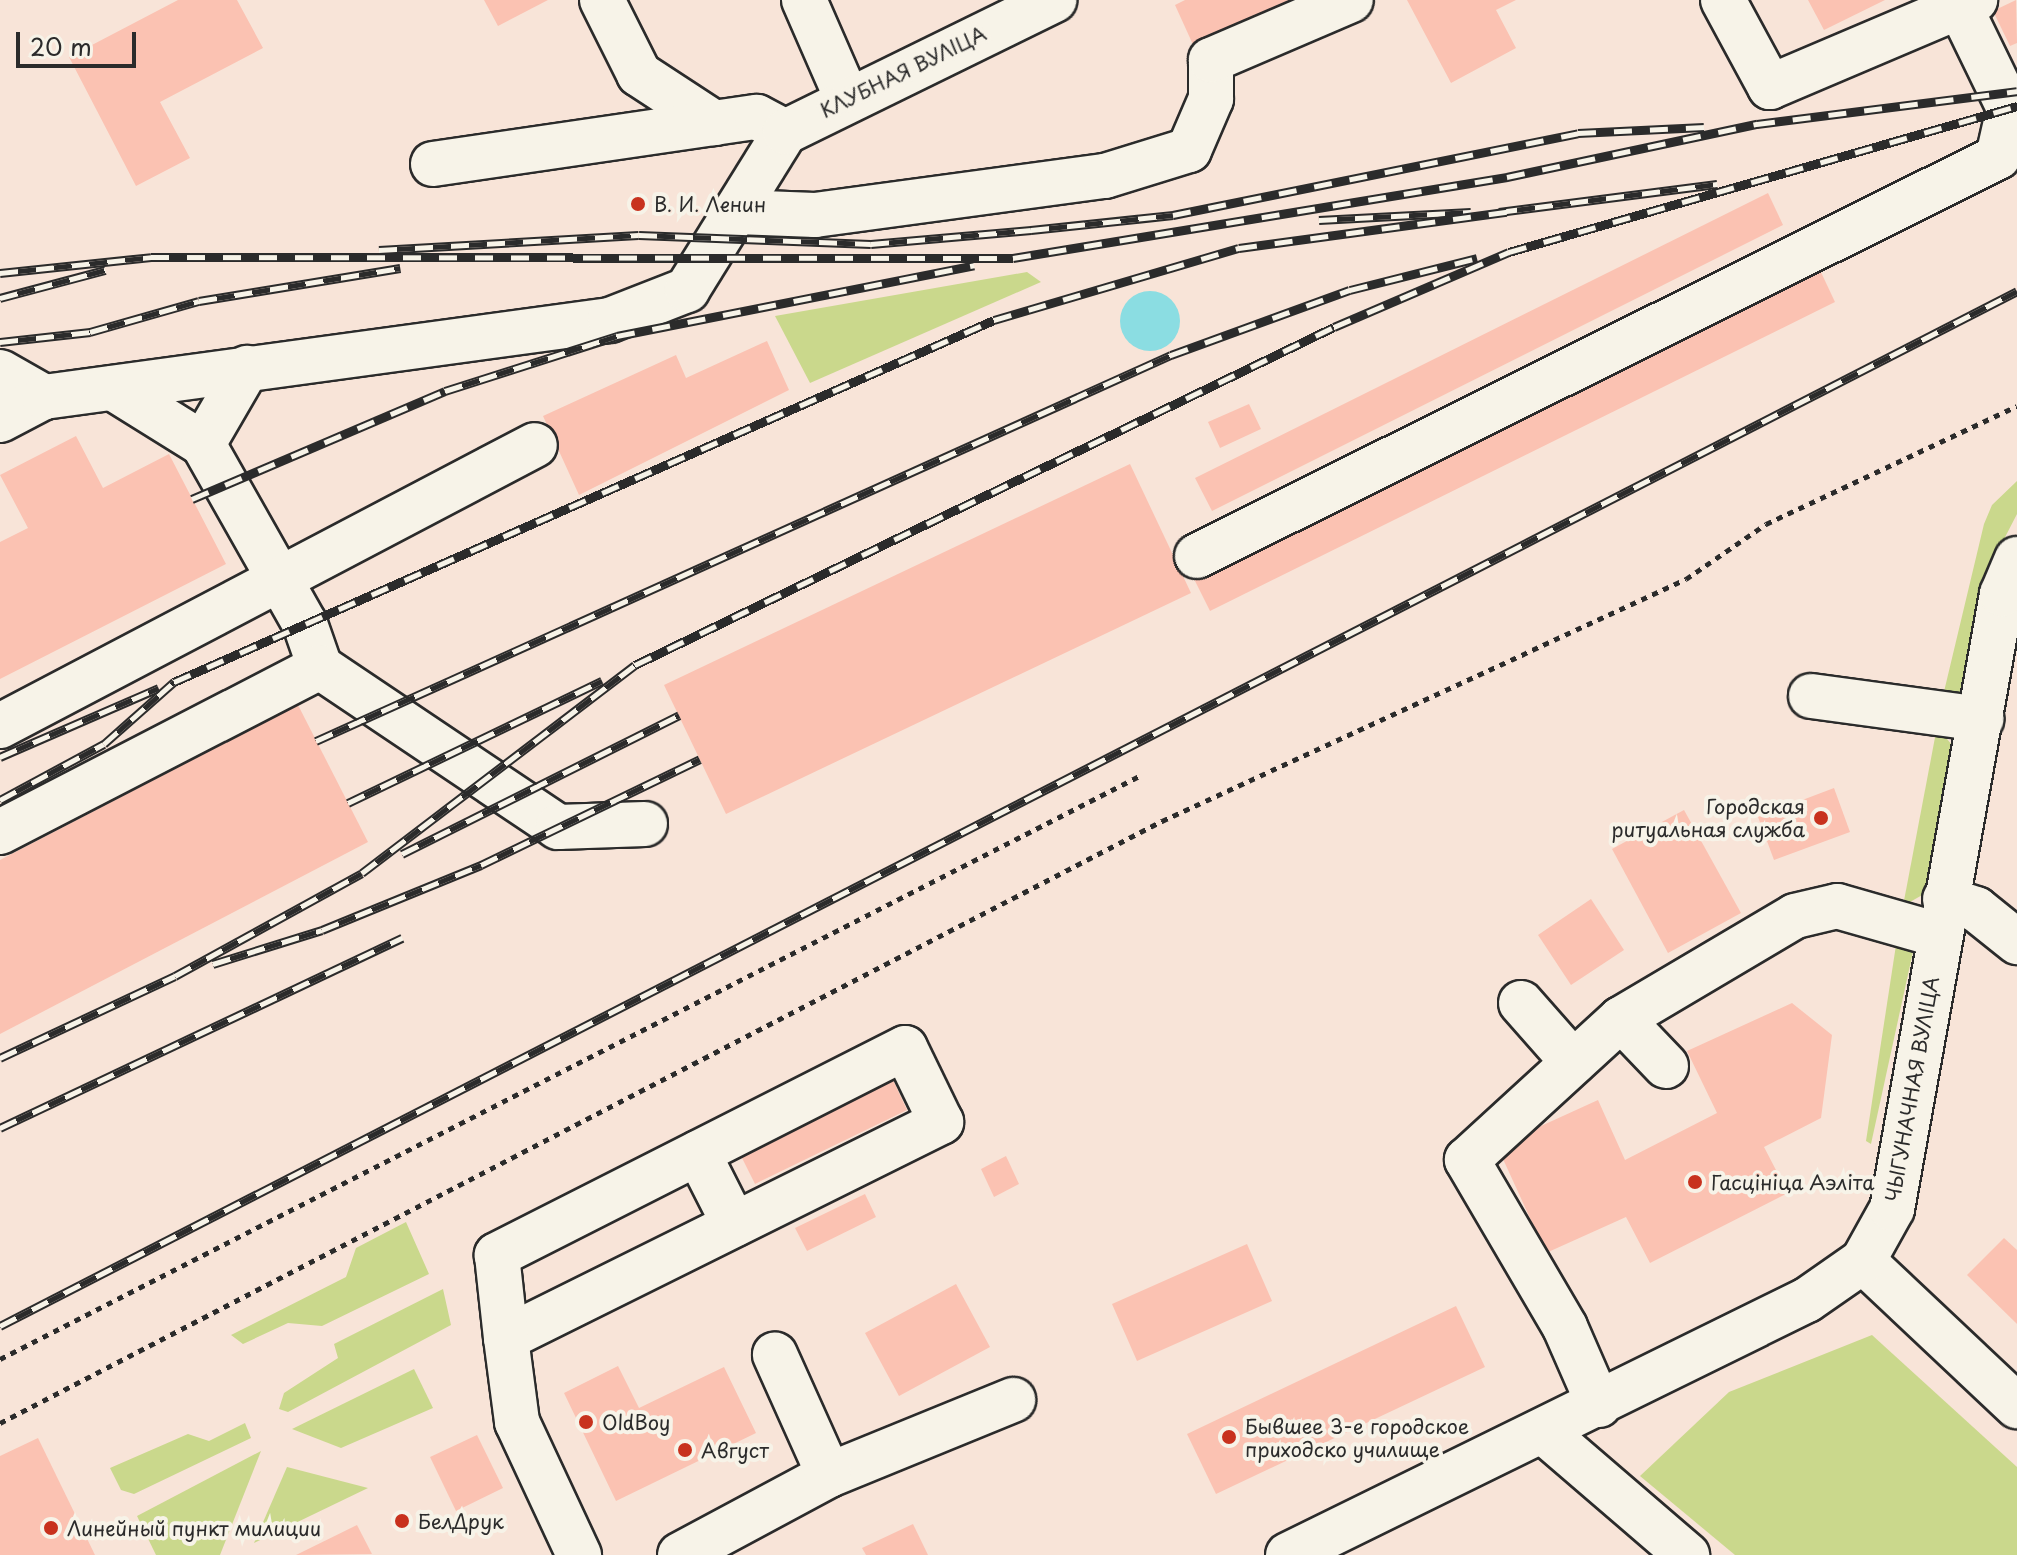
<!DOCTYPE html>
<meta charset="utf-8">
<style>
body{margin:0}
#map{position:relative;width:2017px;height:1555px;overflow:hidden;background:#f8e4d8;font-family:"Playpen Sans",sans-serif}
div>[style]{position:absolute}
.green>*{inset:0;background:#cad88c}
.water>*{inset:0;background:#8bdde2}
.round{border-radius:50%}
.building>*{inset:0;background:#fbc2b2}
.path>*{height:5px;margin-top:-2.5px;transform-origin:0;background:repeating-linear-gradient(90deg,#2b2b2b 0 6px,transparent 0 12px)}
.roads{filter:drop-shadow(2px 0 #2b2b2b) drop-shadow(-2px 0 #2b2b2b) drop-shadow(0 2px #2b2b2b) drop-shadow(0 -2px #2b2b2b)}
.minor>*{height:44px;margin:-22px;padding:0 22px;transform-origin:22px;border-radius:22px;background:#f7f3e8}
.rail>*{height:9px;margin-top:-4.5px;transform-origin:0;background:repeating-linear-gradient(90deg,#f7f3e8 0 18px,#2b2b2b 0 36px);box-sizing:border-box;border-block:2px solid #2b2b2b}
.dots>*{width:22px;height:22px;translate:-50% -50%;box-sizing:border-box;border:4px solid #f7f3e8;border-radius:50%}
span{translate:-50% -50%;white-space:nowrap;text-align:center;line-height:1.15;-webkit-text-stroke:8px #f7f3e8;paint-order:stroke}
.street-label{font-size:20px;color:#2b2b2b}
.poi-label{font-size:20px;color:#2b2b2b}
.left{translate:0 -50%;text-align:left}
.right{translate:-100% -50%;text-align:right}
.scale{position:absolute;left:16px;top:32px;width:120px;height:36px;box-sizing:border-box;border:4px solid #2b2b2b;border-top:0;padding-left:10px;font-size:24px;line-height:28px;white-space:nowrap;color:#2b2b2b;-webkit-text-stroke:6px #f7f3e8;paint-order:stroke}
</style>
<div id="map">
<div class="green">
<i style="clip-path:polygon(1027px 272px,1041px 282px,810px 383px,775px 316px)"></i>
<i style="clip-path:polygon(2017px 481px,2017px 514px,1984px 578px,1960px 692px,1942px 700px,1984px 524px,1992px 505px)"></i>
<i style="clip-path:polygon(1937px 727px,1952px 745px,1924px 894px,1903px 906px)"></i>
<i style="clip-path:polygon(1898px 932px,1914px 947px,1871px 1144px,1866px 1141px)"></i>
<i style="clip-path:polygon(406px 1222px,429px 1274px,322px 1326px,288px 1323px,243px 1344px,231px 1335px,346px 1277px,356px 1248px)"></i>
<i style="clip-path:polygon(443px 1289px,451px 1325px,288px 1412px,279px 1409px,284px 1393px,338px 1358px,334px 1344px)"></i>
<i style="clip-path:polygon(1872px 1335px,2017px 1467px,2017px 1555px,1735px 1555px,1640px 1476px,1729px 1392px)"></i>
<i style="clip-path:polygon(414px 1369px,433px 1408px,341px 1448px,292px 1429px)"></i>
<i style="clip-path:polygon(245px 1423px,251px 1438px,134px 1494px,121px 1490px,110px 1468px,188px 1434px,209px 1441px)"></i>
<i style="clip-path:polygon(261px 1451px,220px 1555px,156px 1555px,137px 1516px)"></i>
<i style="clip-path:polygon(287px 1467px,368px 1488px,254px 1543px)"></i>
</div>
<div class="water">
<i class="round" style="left:1120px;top:291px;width:60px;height:60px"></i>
</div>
<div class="building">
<i style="clip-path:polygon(178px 0,237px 0,263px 48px,160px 102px,190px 158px,136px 186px,69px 57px)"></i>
<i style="clip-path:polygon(484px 0,548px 0,498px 26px)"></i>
<i style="clip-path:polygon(1185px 0,1300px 0,1195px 49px,1175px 5px)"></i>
<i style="clip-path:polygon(1407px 0,1516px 0,1496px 10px,1516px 48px,1451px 83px)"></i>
<i style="clip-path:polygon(1808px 0,1885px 0,1824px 30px)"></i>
<i style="clip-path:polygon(2016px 0,2017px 43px,2010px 46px,1993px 11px)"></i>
<i style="clip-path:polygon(1768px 193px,1783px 225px,1212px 511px,1195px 478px)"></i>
<i style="clip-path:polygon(1819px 268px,1835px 302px,1210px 611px,1193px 577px)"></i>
<i style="clip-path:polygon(767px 341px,789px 390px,579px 495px,543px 416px,676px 355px,686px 378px)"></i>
<i style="clip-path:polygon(1249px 404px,1261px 429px,1220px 448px,1208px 422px)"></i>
<i style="clip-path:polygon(76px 436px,103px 488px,169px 454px,226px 564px,0 679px,0 542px,28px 528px,0 475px)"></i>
<i style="clip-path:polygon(1130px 464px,1191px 593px,726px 814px,664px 685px)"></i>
<i style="clip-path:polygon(298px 705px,368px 842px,0 1034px,0 860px)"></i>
<i style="clip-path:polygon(1834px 788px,1850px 832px,1774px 860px,1758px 817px)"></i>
<i style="clip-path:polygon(1684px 810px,1741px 913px,1668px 953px,1612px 849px)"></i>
<i style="clip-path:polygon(1591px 899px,1624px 950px,1571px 985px,1538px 935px)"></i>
<i style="clip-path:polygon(1792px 1003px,1832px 1035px,1821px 1118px,1764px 1147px,1788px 1193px,1650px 1263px,1626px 1217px,1546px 1253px,1497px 1146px,1598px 1100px,1625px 1160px,1717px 1113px,1687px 1051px)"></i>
<i style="clip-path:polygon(892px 1078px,907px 1110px,755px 1184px,739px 1152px)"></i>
<i style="clip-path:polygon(1006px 1156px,1019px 1184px,994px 1197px,981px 1169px)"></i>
<i style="clip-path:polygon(865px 1194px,876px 1217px,807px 1251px,795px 1228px)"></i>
<i style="clip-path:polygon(2004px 1238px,2017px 1250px,2017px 1324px,1967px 1275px)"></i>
<i style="clip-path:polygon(1247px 1244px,1272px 1301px,1137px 1361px,1112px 1304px)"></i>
<i style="clip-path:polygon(956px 1284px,990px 1347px,899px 1396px,865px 1333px)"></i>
<i style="clip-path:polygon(1456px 1306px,1485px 1367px,1216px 1494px,1187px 1434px)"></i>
<i style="clip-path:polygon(618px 1366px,639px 1408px,724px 1367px,756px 1433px,616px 1501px,564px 1393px)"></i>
<i style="clip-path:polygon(477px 1435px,503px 1488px,456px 1511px,430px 1457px)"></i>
<i style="clip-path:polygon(38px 1438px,95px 1555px,0 1555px,0 1456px)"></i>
<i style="clip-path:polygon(913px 1524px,928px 1555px,866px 1555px,862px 1548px)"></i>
<i style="clip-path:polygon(357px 1525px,372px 1554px,296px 1555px)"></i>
</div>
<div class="path">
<i style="left:0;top:1359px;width:1282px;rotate:-27.1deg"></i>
<i style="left:0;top:1423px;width:1309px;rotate:-27.39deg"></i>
<i style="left:1162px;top:821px;width:577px;rotate:-24.79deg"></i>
<i style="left:1686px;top:579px;width:97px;rotate:-34.5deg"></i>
<i style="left:1766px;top:524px;width:277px;rotate:-25.2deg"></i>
</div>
<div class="roads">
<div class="minor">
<i style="left:602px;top:0;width:83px;rotate:63.4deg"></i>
<i style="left:639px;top:74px;width:90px;rotate:33.2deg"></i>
<i style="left:804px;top:0;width:105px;rotate:66.4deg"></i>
<i style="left:1723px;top:0;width:99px;rotate:61.6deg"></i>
<i style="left:1770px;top:87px;width:223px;rotate:-23deg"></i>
<i style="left:433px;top:164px;width:327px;rotate:-8.3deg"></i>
<i style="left:757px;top:117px;width:32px;rotate:28deg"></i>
<i style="left:737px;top:212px;width:78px;rotate:2.2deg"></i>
<i style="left:815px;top:215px;width:293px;rotate:-7.7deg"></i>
<i style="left:1105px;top:176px;width:88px;rotate:-17.2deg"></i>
<i style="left:1189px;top:150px;width:56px;rotate:-66.7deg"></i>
<i style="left:1211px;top:99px;width:39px;rotate:-90deg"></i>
<i style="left:1211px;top:60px;width:152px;rotate:-23.2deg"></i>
<i style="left:0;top:372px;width:51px;rotate:29.6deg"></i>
<i style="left:113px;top:388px;width:106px;rotate:31.9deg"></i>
<i style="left:203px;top:444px;width:88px;rotate:-59.9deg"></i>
<i style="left:0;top:420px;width:50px;rotate:-27.6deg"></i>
<i style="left:44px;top:397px;width:571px;rotate:-7.75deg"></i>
<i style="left:610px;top:320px;width:83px;rotate:-21.3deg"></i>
<i style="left:687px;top:290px;width:186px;rotate:-58.2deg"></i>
<i style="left:785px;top:132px;width:300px;rotate:-26.1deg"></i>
<i style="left:203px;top:444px;width:207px;rotate:60.5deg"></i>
<i style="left:305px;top:624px;width:46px;rotate:70.8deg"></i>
<i style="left:320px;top:667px;width:287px;rotate:33.9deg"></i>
<i style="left:558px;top:827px;width:87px;rotate:-2deg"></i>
<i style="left:1197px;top:556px;width:895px;rotate:-26.48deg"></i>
<i style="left:1998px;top:157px;width:50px;rotate:-77.3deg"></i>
<i style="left:2009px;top:108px;width:112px;rotate:-115.9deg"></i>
<i style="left:1811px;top:696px;width:172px;rotate:7.7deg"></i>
<i style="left:0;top:726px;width:604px;rotate:-27.71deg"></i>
<i style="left:0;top:832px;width:360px;rotate:-27.3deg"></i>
<i style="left:1945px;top:899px;width:33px;rotate:18deg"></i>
<i style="left:1976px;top:909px;width:53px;rotate:38.8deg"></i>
<i style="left:1521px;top:1003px;width:79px;rotate:48.6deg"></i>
<i style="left:1621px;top:1019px;width:65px;rotate:46.2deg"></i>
<i style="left:698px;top:1153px;width:80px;rotate:63.1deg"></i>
<i style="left:1863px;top:1261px;width:212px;rotate:43.3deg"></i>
<i style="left:506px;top:1338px;width:486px;rotate:-26.4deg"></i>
<i style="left:941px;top:1122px;width:82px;rotate:-115.9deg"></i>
<i style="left:905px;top:1048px;width:458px;rotate:153.1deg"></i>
<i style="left:497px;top:1255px;width:83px;rotate:83.8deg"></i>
<i style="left:506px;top:1338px;width:85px;rotate:82.5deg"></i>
<i style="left:517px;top:1422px;width:147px;rotate:65deg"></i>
<i style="left:1599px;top:1405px;width:85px;rotate:-113.6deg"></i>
<i style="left:1565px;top:1327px;width:194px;rotate:-120.4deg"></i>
<i style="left:1467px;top:1160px;width:209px;rotate:-42.5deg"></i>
<i style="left:1621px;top:1019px;width:202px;rotate:-30.6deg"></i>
<i style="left:1795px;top:916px;width:43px;rotate:-13.4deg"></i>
<i style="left:1837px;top:906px;width:106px;rotate:15.9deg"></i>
<i style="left:1544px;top:1432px;width:189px;rotate:40.7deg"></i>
<i style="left:829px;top:1475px;width:199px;rotate:-22.2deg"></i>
<i style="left:680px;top:1555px;width:169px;rotate:-28.2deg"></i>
<i style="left:829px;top:1475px;width:132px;rotate:-114.2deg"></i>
<i style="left:1288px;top:1555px;width:578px;rotate:-26.17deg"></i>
<i style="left:1807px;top:1300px;width:68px;rotate:-34.9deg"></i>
<i style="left:1863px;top:1261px;width:60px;rotate:-60.9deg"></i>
<i style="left:1892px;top:1209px;width:625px;rotate:-79.86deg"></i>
<i style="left:2002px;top:594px;width:38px;rotate:-67deg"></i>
</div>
</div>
<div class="rail">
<i style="left:1499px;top:212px;width:220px;rotate:-7.3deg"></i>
<i style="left:1319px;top:220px;width:152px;rotate:-3deg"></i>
<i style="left:379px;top:250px;width:260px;rotate:-3.3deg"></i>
<i style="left:639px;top:235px;width:232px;rotate:2.2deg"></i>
<i style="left:871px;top:244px;width:161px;rotate:-5deg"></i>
<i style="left:1031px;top:230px;width:143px;rotate:-6deg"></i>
<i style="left:1173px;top:215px;width:413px;rotate:-11.4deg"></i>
<i style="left:1578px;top:133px;width:126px;rotate:-2.7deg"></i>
<i style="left:0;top:273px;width:152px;rotate:-6deg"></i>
<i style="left:151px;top:257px;width:862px;rotate:0.07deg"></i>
<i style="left:1013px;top:258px;width:501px;rotate:-9.31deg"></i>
<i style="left:1507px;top:177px;width:256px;rotate:-12deg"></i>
<i style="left:1757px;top:124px;width:262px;rotate:-7.2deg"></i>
<i style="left:0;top:298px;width:109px;rotate:-14.9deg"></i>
<i style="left:0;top:342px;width:91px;rotate:-6.3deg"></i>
<i style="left:90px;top:332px;width:113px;rotate:-15.9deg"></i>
<i style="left:199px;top:301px;width:204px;rotate:-9.3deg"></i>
<i style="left:192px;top:499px;width:275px;rotate:-23.1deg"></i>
<i style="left:445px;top:391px;width:181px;rotate:-17.7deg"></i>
<i style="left:617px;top:336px;width:364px;rotate:-11.2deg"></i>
<i style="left:316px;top:741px;width:938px;rotate:-24.3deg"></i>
<i style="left:1171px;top:355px;width:190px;rotate:-20deg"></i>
<i style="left:1350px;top:290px;width:131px;rotate:-14.1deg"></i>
<i style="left:0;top:757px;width:173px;rotate:-23.5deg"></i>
<i style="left:0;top:800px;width:118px;rotate:-28.3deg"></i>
<i style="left:104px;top:744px;width:94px;rotate:-41.5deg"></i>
<i style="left:174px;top:682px;width:896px;rotate:-23.82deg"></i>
<i style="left:994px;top:320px;width:255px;rotate:-16.4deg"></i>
<i style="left:1239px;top:248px;width:270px;rotate:-7.7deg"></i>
<i style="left:348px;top:803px;width:282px;rotate:-25.7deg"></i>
<i style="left:402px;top:854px;width:310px;rotate:-26.6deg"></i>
<i style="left:213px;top:964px;width:114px;rotate:-17.3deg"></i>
<i style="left:322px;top:930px;width:172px;rotate:-22.2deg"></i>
<i style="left:481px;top:865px;width:243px;rotate:-25.8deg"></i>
<i style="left:0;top:1058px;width:193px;rotate:-25.1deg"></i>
<i style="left:175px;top:976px;width:213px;rotate:-28.8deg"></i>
<i style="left:362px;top:873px;width:343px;rotate:-37.3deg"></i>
<i style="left:635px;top:665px;width:776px;rotate:-25.81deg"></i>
<i style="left:1334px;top:327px;width:190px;rotate:-23.2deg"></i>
<i style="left:1509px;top:252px;width:529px;rotate:-16.03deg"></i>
<i style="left:0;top:1128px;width:445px;rotate:-25.3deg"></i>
<i style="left:0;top:1326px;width:2267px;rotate:-27.16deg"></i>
</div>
<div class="dots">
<i style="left:638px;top:204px;background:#c8321e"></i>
<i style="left:1821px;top:818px;background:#c8321e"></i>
<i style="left:1695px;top:1182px;background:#c8321e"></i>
<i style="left:586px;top:1422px;background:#c8321e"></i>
<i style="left:1229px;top:1437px;background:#c8321e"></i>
<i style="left:685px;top:1450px;background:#c8321e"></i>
<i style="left:402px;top:1521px;background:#c8321e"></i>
<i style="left:51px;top:1528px;background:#c8321e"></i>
</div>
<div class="street-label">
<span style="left:903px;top:72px;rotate:-26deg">КЛУБНАЯ ВУЛІЦА</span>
<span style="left:1912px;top:1089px;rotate:-80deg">ЧЫГУНАЧНАЯ ВУЛІЦА</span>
</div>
<div class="poi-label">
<span class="left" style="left:654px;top:204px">В. И. Ленин</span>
<span class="right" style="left:1805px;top:818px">Городская<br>ритуальная служба</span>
<span class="left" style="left:1711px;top:1182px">Гасцініца Аэліта</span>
<span class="left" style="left:602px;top:1422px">OldBoy</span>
<span class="left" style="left:1245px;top:1438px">Бывшее 3-е городское<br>приходско училище</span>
<span class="left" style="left:701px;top:1450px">Август</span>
<span class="left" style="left:418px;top:1521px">БелДрук</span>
<span class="left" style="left:67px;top:1528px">Линейный пункт милиции</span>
</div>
<div class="scale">20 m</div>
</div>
